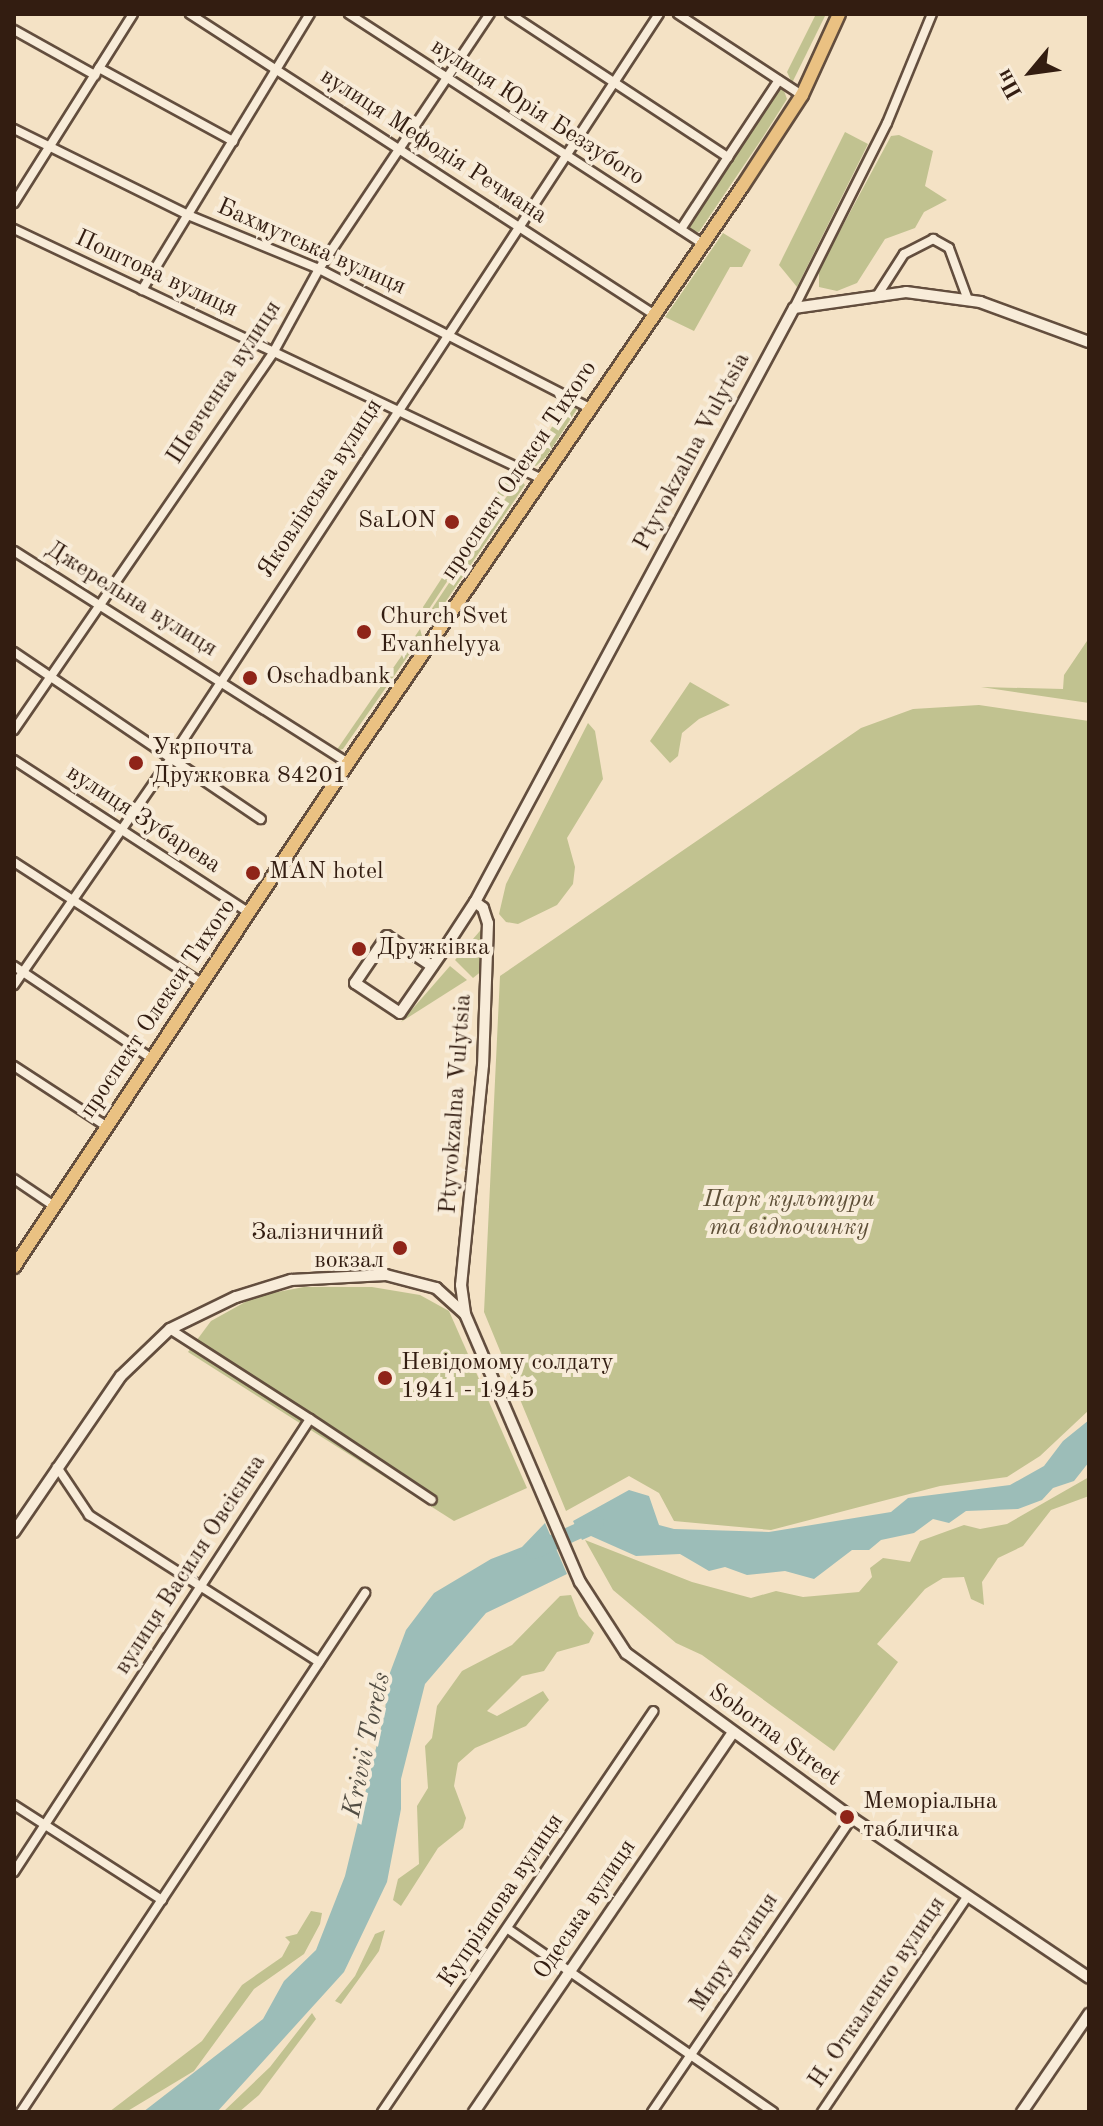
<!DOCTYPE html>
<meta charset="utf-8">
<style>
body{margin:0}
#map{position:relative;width:1103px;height:2126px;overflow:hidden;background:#f4e2c5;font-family:"Old Standard TT",serif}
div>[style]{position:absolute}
.green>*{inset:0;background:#c1c290}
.water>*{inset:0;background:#9cbdb8}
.river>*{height:16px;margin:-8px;padding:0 8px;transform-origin:8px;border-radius:8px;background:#9cbdb8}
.roads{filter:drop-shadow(2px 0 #634e3e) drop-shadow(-2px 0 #634e3e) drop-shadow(0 2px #634e3e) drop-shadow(0 -2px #634e3e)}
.minor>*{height:8px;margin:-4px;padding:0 4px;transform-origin:4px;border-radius:4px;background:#f8ecd9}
.tertiary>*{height:10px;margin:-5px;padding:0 5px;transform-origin:5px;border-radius:5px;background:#f8ecd9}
.primary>*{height:12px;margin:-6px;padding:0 6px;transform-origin:6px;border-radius:6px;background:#eac182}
.dots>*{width:22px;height:22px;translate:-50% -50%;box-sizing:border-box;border:4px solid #f8ecd9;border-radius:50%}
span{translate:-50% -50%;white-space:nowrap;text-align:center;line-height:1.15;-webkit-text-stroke:8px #f8ecd9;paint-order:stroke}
.street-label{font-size:24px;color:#331d11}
.poi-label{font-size:24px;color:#331d11}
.right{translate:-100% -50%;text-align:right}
.left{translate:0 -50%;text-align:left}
.park-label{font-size:24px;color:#5e4f37;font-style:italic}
.water-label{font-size:26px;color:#524d43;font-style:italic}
.frame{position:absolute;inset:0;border:16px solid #331d11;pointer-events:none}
.north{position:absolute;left:991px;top:32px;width:80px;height:80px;-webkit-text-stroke:6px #f8ecd9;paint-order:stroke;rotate:241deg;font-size:22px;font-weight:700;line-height:32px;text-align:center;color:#331d11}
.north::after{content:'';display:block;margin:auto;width:28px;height:36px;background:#331d11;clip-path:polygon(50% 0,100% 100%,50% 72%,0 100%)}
</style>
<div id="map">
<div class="green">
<i style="clip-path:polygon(816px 14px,826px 14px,792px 83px,787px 72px)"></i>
<i style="clip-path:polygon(783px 88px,787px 99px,763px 137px,699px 232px,691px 231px,687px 227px,775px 90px)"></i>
<i style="clip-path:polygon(845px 132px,868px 144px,797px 287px,779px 265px)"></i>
<i style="clip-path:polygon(899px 135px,933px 151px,925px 186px,947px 200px,924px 212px,915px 228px,885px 239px,857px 283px,837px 291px,819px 287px,819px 270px,891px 136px)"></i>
<i style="clip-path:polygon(723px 233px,751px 250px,742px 267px,730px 267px,694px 331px,665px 317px)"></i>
<i style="clip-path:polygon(568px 401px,577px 409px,547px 456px,536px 466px,529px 464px)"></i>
<i style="clip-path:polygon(516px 477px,425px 615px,423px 607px,503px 484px)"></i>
<i style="clip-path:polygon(519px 478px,525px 485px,438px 613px,427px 616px)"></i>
<i style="clip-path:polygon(420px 629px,422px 636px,343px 749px,336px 751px)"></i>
<i style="clip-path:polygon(1089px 638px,1089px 703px,981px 687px,1063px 689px,1064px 675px)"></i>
<i style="clip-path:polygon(690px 682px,730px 705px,699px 719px,682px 733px,678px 756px,670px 763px,650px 741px)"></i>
<i style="clip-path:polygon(979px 705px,1089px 721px,1089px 1410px,1040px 1456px,1007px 1477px,940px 1486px,771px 1530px,674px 1521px,659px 1493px,629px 1476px,566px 1511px,484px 1312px,500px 976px,861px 728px,913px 709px)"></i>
<i style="clip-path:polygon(588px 723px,595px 731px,603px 779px,567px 838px,575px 867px,573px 884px,557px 905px,518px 924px,506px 922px,499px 914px,506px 884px)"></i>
<i style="clip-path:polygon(485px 925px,483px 970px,473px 978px,455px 960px)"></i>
<i style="clip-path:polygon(450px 966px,467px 980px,401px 1022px)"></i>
<i style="clip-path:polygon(372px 1287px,420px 1295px,449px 1311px,527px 1488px,454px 1521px,188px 1352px,211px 1321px,256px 1296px,304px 1287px)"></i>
<i style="clip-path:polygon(1089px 1477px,1089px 1496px,1051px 1510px,1023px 1546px,998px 1558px,982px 1582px,984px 1605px,971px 1599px,964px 1577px,943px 1578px,925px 1589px,877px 1644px,898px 1662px,834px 1751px,702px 1655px,676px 1643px,613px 1590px,585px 1540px,692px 1582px,751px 1598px,776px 1591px,803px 1597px,859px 1592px,872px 1577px,870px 1568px,883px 1558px,910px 1562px,920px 1541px,964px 1525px,980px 1529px,1007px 1524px)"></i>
<i style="clip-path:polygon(571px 1595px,579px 1616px,594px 1633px,589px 1643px,557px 1652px,544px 1671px,522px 1676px,487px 1711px,497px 1716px,543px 1691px,549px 1700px,526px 1726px,475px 1748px,458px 1763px,454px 1786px,466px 1818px,463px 1828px,438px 1848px,401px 1906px,393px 1900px,398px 1879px,419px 1864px,417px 1806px,428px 1788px,425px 1746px,432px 1738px,437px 1706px,462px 1671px,512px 1645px,560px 1596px)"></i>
<i style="clip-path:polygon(311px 1911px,322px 1913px,320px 1924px,304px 1954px,254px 1989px,194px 2071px,126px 2112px,109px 2112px,202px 2041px,242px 1985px,282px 1957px,290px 1942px,285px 1937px,297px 1934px)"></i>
<i style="clip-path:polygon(385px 1930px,379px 1951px,341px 2004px,335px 2001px,355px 1976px,375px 1934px)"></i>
<i style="clip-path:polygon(312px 2013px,316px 2019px,259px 2095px,239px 2112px,223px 2112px,270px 2067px)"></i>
</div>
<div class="water">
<i style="clip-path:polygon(1089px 1420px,1089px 1462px,1074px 1481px,1053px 1488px,1042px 1500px,1018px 1509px,966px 1511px,949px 1523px,933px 1519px,914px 1533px,881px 1540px,869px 1550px,852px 1550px,814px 1579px,785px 1571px,747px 1575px,725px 1567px,709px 1571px,680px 1554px,636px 1556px,591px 1536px,582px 1540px,573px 1521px,629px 1490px,649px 1496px,659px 1525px,674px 1529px,769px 1532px,891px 1512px,908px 1498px,1010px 1485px,1044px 1466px,1063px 1441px)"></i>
<i style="clip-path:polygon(545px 1523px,567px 1574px,486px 1613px,425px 1684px,401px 1779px,401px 1809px,387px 1882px,344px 1972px,217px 2112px,143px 2112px,263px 2019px,284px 1981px,316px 1950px,345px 1876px,385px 1711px,388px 1678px,406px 1630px,434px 1593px,491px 1559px,522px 1547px)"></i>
</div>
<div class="river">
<i style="left:534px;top:1551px;width:68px;rotate:-24.3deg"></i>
</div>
<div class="roads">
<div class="minor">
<i style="left:190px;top:14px;width:554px;rotate:32.92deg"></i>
<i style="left:349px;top:14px;width:422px;rotate:33deg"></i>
<i style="left:510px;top:14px;width:261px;rotate:33.3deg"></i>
<i style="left:728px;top:157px;width:86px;rotate:123.1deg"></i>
<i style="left:678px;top:14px;width:148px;rotate:33.2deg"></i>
<i style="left:14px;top:30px;width:93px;rotate:29.1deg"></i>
<i style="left:99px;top:68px;width:153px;rotate:28.6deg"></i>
<i style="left:14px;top:129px;width:194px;rotate:26.3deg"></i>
<i style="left:188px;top:215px;width:142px;rotate:22.4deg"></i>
<i style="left:319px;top:269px;width:305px;rotate:27.2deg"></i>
<i style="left:728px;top:157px;width:92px;rotate:-56.5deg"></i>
<i style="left:14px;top:203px;width:223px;rotate:-57.8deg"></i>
<i style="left:14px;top:229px;width:584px;rotate:25.34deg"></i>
<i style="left:142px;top:290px;width:323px;rotate:-58.7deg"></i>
<i style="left:877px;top:296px;width:50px;rotate:-57.3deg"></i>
<i style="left:904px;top:254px;width:33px;rotate:-27deg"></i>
<i style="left:933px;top:239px;width:18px;rotate:29deg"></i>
<i style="left:949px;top:248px;width:55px;rotate:69.9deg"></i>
<i style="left:794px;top:308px;width:207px;rotate:-63.3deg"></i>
<i style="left:887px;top:123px;width:118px;rotate:-67.6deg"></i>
<i style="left:14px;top:551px;width:396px;rotate:32.4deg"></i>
<i style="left:14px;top:652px;width:298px;rotate:34.1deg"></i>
<i style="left:14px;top:730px;width:457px;rotate:-55.5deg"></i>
<i style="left:273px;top:353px;width:96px;rotate:-61.3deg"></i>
<i style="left:319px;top:269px;width:307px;rotate:-56.2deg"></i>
<i style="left:14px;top:760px;width:281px;rotate:33deg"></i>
<i style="left:14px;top:862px;width:223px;rotate:32.9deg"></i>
<i style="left:14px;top:966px;width:165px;rotate:33.9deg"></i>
<i style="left:14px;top:985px;width:277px;rotate:-55.3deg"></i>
<i style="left:172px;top:757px;width:888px;rotate:-56.76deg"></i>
<i style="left:14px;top:1066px;width:110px;rotate:33.1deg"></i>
<i style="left:14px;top:1179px;width:48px;rotate:34deg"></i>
<i style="left:310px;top:1419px;width:146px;rotate:33.6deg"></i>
<i style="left:57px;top:1467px;width:58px;rotate:56.3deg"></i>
<i style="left:89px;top:1515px;width:273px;rotate:32.6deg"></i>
<i style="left:14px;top:1805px;width:176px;rotate:32.7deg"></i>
<i style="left:14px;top:1872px;width:541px;rotate:-56.84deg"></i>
<i style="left:310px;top:1419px;width:166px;rotate:-147.3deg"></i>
<i style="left:508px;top:1929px;width:322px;rotate:34.6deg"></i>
<i style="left:21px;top:2112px;width:623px;rotate:-56.46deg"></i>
<i style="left:382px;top:2112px;width:484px;rotate:-55.9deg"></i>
<i style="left:652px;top:2112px;width:356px;rotate:-55.8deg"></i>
<i style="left:822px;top:2112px;width:259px;rotate:-56deg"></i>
</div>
<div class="tertiary">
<i style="left:475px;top:902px;width:674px;rotate:-61.76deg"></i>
<i style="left:794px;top:308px;width:113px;rotate:-8.1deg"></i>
<i style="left:906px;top:292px;width:75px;rotate:7.7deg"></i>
<i style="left:980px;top:302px;width:116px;rotate:20.2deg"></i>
<i style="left:432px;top:966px;width:54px;rotate:-146.3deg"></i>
<i style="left:387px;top:936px;width:57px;rotate:124.2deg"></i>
<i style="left:355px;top:983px;width:54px;rotate:33.7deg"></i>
<i style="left:400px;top:1013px;width:75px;rotate:-55.3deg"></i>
<i style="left:443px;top:951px;width:59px;rotate:-56.9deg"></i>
<i style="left:475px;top:902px;width:10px;rotate:37deg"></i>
<i style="left:483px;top:908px;width:16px;rotate:72deg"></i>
<i style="left:488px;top:923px;width:142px;rotate:92deg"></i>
<i style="left:483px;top:1065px;width:221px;rotate:95.7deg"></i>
<i style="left:461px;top:1285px;width:27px;rotate:82deg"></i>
<i style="left:14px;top:1532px;width:189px;rotate:-55.6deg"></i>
<i style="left:121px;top:1376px;width:68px;rotate:-43.8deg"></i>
<i style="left:170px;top:1329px;width:73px;rotate:-25.9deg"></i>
<i style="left:236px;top:1297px;width:58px;rotate:-17.2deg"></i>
<i style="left:291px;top:1280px;width:95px;rotate:-3deg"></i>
<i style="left:386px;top:1275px;width:52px;rotate:14.6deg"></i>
<i style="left:436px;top:1288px;width:39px;rotate:42deg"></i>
<i style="left:465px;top:1314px;width:292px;rotate:66.8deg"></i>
<i style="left:580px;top:1582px;width:85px;rotate:57.1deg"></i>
<i style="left:626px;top:1653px;width:280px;rotate:36.1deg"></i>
<i style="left:852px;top:1818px;width:286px;rotate:34deg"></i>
<i style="left:474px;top:2112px;width:460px;rotate:-55.7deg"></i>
<i style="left:1022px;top:2112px;width:119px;rotate:-55.6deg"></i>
</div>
<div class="primary">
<i style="left:14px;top:1267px;width:605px;rotate:-56.47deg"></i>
<i style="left:348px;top:763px;width:698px;rotate:-55.63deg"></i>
<i style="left:742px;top:187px;width:110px;rotate:-56.9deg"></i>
<i style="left:802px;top:95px;width:89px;rotate:-65.4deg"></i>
</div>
</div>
<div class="dots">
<i style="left:452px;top:522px;background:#8f2418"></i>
<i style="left:364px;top:632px;background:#8f2418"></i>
<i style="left:250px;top:678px;background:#8f2418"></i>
<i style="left:136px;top:763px;background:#8f2418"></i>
<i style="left:253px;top:873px;background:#8f2418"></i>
<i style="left:359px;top:949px;background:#8f2418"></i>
<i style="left:400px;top:1248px;background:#8f2418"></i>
<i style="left:385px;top:1378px;background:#8f2418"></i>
<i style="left:847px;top:1817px;background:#8f2418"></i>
</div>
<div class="street-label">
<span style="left:537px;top:113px;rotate:33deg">вулиця Юрія Беззубого</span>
<span style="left:433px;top:147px;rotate:33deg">вулиця Мефодія Речмана</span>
<span style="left:311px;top:248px;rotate:24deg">Бахмутська вулиця</span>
<span style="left:156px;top:275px;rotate:25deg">Поштова вулиця</span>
<span style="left:225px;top:383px;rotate:-57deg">Шевченка вулиця</span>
<span style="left:693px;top:452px;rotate:-62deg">Ptyvokzalna Vulytsia</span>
<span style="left:520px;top:471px;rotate:-56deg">проспект Олекси Тихого</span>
<span style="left:321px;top:489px;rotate:-57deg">Яковлівська вулиця</span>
<span style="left:131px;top:600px;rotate:32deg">Джерельна вулиця</span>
<span style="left:143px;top:820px;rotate:33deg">вулиця Зубарева</span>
<span style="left:159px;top:1009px;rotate:-56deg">проспект Олекси Тихого</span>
<span style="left:457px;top:1104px;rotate:-86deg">Ptyvokzalna Vulytsia</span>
<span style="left:191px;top:1565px;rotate:-57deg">вулиця Василя Овсієнка</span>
<span style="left:774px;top:1736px;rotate:36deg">Soborna Street</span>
<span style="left:502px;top:1901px;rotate:-56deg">Купріянова вулиця</span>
<span style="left:586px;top:1910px;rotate:-56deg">Одеська вулиця</span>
<span style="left:735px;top:1953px;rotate:-56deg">Миру вулиця</span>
<span style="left:878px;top:1993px;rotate:-56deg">Н. Откаленко вулиця</span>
</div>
<div class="poi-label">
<span class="right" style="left:436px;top:522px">SaLON</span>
<span class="left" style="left:380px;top:632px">Church Svet<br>Evanhelyya</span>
<span class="left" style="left:266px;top:678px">Oschadbank</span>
<span class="left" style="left:152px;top:763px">Укрпочта<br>Дружковка 84201</span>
<span class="left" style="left:269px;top:873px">MAN hotel</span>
<span class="left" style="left:377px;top:949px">Дружківка</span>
<span class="right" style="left:384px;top:1248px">Залізничний<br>вокзал</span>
<span class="left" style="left:401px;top:1378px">Невідомому солдату<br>1941 - 1945</span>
<span class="left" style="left:863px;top:1817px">Меморіальна<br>табличка</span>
</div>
<div class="park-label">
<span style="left:789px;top:1215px">Парк культури<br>та відпочинку</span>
</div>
<div class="water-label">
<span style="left:368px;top:1745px;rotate:-78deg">Krivii Torets</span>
</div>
<div class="frame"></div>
<div class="north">Пн</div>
</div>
